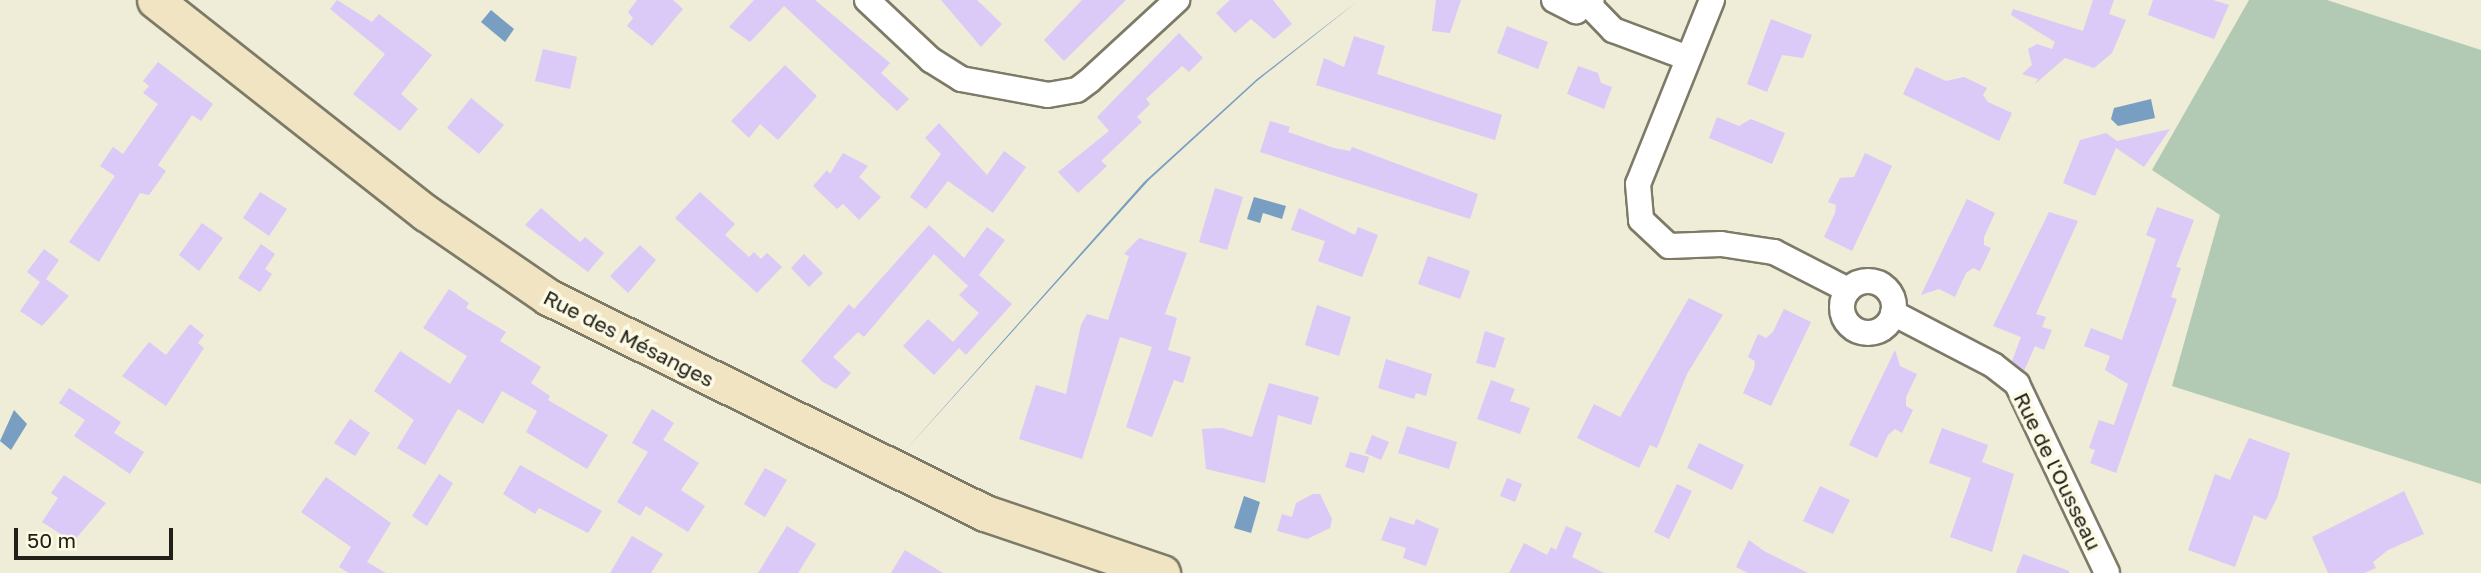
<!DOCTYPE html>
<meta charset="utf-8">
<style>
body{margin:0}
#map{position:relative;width:2481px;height:573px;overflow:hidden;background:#efecd7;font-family:"Golos Text",sans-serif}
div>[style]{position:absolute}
.green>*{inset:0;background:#b2cab3}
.water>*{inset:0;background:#789ec1}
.building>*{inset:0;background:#dbc9f8}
.roads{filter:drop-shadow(2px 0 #7d7a67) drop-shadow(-2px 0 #7d7a67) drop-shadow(0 2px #7d7a67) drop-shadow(0 -2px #7d7a67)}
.minor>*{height:24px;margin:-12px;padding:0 12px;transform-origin:12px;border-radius:12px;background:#fff}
.minor>.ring{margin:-12px;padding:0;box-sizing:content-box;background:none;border:24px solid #fff;border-radius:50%}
.secondary>*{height:35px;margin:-17.5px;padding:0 17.5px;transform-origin:17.5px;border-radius:17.5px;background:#f0e4c2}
span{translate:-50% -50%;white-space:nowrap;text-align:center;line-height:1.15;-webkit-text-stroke:7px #fcf9e4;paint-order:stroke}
.street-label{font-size:21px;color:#212018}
.scale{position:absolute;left:14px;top:528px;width:159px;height:32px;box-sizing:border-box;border:4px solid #212018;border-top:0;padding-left:9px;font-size:21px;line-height:24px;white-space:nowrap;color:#212018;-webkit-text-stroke:5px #fcf9e4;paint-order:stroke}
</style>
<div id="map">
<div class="green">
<i style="clip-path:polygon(2249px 0,2327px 0,2481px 50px,2481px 484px,2172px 386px,2220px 215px,2152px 170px)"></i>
</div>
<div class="water">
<i style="clip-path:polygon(1359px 0,1257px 81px,1149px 180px,903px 453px,1144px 182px,1257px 79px)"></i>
<i style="clip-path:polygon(491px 10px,514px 29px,505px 42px,481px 22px)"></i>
<i style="clip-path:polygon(2151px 99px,2155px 118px,2118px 126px,2111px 119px,2114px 108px)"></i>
<i style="clip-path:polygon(1254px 197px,1286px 206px,1282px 219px,1263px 213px,1260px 223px,1247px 219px)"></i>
<i style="clip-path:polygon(14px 410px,27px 424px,11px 450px,0 441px)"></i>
<i style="clip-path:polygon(1244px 496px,1260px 502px,1251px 533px,1234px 528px)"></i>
</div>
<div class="building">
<i style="clip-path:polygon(337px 0,372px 22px,379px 14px,432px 55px,401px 94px,418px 109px,400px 131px,353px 94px,385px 54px,330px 9px)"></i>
<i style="clip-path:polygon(637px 0,673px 0,683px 9px,652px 46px,627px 26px,633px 18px,628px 12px)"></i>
<i style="clip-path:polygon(754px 0,815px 0,890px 63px,881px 73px,909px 99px,897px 111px,784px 6px,750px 42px,729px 27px)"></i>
<i style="clip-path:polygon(941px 0,977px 0,1002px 24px,981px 47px)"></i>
<i style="clip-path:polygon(1082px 0,1126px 0,1064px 61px,1044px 40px)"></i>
<i style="clip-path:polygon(1230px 0,1273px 0,1292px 24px,1274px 39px,1251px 19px,1235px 33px,1216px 13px)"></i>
<i style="clip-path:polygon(1436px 0,1461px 0,1450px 33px,1432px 31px)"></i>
<i style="clip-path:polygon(2093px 0,2114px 0,2109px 14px,2126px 20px,2112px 53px,2094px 68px,2065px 58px,2035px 84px,2038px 79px,2022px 74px,2032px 65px,2028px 49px,2037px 44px,2052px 49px,2055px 42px,2011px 15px,2013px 9px,2083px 31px)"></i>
<i style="clip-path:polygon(2153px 0,2213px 0,2229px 5px,2214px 39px,2148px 15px)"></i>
<i style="clip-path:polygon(1771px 19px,1812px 35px,1803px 58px,1782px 55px,1767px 92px,1747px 84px)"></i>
<i style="clip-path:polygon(1507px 26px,1548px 42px,1538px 69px,1497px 53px)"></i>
<i style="clip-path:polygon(1179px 33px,1203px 58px,1189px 72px,1182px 66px,1146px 99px,1150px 104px,1137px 117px,1142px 122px,1101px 161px,1107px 166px,1078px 193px,1058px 172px,1109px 131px,1097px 117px)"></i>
<i style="clip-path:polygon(1354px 36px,1385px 46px,1377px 74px,1502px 115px,1495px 140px,1316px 85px,1324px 58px,1344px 67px)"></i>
<i style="clip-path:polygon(543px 49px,577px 57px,570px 89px,535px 81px)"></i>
<i style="clip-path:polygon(158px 62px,213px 104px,201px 121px,192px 115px,158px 165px,166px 171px,149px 195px,140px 193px,99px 262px,69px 242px,115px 176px,100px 166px,113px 147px,123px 154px,158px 104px,143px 93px,149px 86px,143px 81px)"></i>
<i style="clip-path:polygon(785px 65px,817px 96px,778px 140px,760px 124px,749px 138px,731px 121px)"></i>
<i style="clip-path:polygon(1578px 66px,1598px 73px,1601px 83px,1612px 87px,1604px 109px,1567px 94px)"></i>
<i style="clip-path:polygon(1916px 67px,1946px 81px,1964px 77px,1987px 88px,1983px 95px,1988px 102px,2012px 113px,1999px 141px,1903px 94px)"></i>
<i style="clip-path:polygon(471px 98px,504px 125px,479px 154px,447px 128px)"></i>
<i style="clip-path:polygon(1717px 117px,1739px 126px,1751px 119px,1785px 133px,1772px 164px,1709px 138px)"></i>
<i style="clip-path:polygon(1270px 121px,1290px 127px,1288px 132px,1334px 148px,1350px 151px,1352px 147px,1478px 194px,1470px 219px,1260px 152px)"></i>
<i style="clip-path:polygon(939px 123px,987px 175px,1004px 151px,1026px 167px,993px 213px,948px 181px,926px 209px,910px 197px,941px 154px,925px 138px)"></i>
<i style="clip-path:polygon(2170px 129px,2144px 167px,2116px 148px,2095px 196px,2063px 183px,2080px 140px,2106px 133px,2117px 141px)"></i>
<i style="clip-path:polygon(843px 153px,868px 166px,859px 177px,881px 197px,859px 220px,843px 204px,837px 209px,813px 186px,827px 170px,830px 174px)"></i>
<i style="clip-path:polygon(1865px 153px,1892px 166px,1852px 251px,1824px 237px,1835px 213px,1836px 205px,1828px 202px,1840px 178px,1854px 177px)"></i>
<i style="clip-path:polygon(1215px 188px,1243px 197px,1227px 250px,1199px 242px)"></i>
<i style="clip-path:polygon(260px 192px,287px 209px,269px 236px,243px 218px)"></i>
<i style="clip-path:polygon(700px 192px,735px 224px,725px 235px,749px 257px,754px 252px,761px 259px,767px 253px,782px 267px,757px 293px,675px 218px)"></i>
<i style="clip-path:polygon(1967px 199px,1995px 213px,1984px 237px,1984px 245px,1991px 248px,1980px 271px,1973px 268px,1966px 273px,1955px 297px,1939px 289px,1921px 295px)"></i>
<i style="clip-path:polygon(2157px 207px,2194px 220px,2176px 267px,2181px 268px,2171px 297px,2177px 299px,2116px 473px,2090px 463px,2095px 450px,2089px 448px,2099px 420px,2114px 425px,2128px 384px,2105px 370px,2110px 356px,2084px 346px,2091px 328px,2122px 340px,2156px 239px,2146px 235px)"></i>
<i style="clip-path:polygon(541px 208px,580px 242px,585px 237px,604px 253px,588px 272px,525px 225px)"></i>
<i style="clip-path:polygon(1299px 208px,1355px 235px,1358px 227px,1378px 235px,1362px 277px,1318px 261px,1325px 241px,1291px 230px)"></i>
<i style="clip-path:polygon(2049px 212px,2078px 221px,2036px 314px,2046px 317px,2042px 327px,2052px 330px,2044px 350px,2035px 346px,2024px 371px,2012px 361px,2021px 337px,1993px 326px)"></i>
<i style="clip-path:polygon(202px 223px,223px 238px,199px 271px,179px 255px)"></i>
<i style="clip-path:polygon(929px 225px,964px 258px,987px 227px,1005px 240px,979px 275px,1012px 304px,966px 355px,959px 348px,934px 375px,903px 346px,928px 319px,953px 342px,979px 313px,959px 295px,968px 286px,934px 254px,864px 337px,858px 332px,833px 357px,851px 373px,836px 389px,823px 382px,801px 361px,849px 304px,854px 309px)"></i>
<i style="clip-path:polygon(1139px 238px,1187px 253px,1165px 314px,1177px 318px,1168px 350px,1191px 357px,1183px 383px,1174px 380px,1152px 437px,1126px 427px,1152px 347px,1120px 337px,1082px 459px,1019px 439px,1036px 385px,1066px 394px,1081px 325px,1087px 314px,1108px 320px,1129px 256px,1124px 254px)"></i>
<i style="clip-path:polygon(261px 244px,275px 254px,265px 269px,272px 274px,260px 292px,238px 278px)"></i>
<i style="clip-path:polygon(640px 245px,656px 260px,628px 293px,610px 276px)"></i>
<i style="clip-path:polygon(44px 249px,59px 260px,46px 279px,69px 296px,42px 326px,20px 311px,40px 282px,27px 272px)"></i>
<i style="clip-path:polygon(804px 254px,823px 273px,809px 287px,791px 268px)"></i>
<i style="clip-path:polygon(1428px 256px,1470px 271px,1460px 299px,1418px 284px)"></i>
<i style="clip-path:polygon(449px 289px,469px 303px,466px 308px,506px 332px,500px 341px,541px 367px,531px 383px,550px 396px,548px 400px,608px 435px,587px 469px,526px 432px,537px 411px,502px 391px,483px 424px,458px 409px,425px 465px,397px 448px,414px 420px,374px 391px,400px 351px,450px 384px,467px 356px,423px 328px)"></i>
<i style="clip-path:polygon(1689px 298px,1723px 315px,1687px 374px,1657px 448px,1650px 445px,1639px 468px,1577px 438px,1594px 404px,1620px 417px)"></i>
<i style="clip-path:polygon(1317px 305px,1351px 317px,1339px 356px,1305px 345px)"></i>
<i style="clip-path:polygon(1784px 309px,1811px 322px,1771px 406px,1743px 393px,1754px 369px,1755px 361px,1748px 357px,1758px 334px,1766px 338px,1773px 332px)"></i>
<i style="clip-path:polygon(190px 324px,204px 335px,198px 343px,204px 348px,166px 406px,122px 376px,149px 342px,166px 355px)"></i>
<i style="clip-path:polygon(1485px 331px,1505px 338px,1495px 368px,1476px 363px)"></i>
<i style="clip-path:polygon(1895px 350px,1900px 366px,1917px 374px,1906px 397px,1906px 406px,1913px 410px,1902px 433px,1895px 429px,1888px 435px,1877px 458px,1849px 445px)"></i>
<i style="clip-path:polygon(1386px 359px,1432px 374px,1426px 396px,1416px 393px,1414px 399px,1378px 388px)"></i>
<i style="clip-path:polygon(1491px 380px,1515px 389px,1510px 401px,1530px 408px,1520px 434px,1477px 419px)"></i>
<i style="clip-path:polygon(1269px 383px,1319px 397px,1311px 425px,1278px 415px,1265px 483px,1206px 469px,1202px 429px,1222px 428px,1252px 437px)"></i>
<i style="clip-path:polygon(69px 388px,121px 422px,114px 433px,144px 452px,130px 474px,74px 436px,85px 420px,59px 403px)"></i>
<i style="clip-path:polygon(652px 409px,674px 423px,663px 440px,699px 463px,681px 490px,705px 506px,688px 532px,646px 506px,640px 516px,617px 502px,648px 452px,632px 443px)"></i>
<i style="clip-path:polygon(350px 419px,370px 433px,355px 456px,334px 443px)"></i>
<i style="clip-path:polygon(1407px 426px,1457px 442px,1449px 469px,1398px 453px)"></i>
<i style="clip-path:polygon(1942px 428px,1988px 445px,1982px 462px,2014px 474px,1992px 552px,1950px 537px,1971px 478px,1929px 463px)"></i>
<i style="clip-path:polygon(1372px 435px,1389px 442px,1381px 460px,1365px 453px)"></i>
<i style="clip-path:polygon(2249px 438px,2290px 453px,2277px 498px,2266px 520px,2254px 515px,2235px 567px,2188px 550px,2215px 474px,2230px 480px)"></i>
<i style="clip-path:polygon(1699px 443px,1744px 465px,1732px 490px,1687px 468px)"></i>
<i style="clip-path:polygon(1350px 452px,1369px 457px,1364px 473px,1345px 467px)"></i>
<i style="clip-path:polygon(520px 465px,602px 511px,588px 533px,539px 508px,535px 514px,503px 494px)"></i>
<i style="clip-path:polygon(765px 468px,787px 480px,765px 517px,744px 504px)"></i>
<i style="clip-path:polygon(439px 474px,453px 483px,427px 526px,412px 516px)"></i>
<i style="clip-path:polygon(64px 475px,106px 503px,73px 542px,42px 522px,58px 498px,51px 493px)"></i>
<i style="clip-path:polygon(326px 477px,391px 523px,367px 562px,386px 573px,349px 573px,339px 567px,351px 547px,301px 512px)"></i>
<i style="clip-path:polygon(1507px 478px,1522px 484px,1515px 502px,1500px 496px)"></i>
<i style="clip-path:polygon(1677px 484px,1692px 491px,1669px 539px,1654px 532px)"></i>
<i style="clip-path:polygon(1820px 486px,1850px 500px,1833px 534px,1803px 521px)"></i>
<i style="clip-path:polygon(2404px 491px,2424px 534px,2388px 550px,2373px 562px,2376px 568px,2364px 573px,2328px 573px,2312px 537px)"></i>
<i style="clip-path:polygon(1313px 494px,1320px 494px,1332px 519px,1330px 528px,1307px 539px,1277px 531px,1282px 514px,1292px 517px,1296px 503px)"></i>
<i style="clip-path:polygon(1390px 517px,1414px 525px,1416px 519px,1439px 529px,1426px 566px,1403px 558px,1406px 548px,1381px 540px)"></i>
<i style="clip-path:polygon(787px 526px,816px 544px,798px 573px,758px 573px)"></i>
<i style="clip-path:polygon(1566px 526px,1582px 533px,1572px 557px,1604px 573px,1509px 573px,1524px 543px,1547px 555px,1551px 547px,1556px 550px)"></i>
<i style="clip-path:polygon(632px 536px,663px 554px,651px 573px,610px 573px)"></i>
<i style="clip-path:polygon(1749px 540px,1764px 551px,1808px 573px,1748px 573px,1736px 567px)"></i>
<i style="clip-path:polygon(905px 550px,943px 573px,891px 573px)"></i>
<i style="clip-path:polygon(2023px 554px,2069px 571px,2069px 573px,2016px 573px)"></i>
</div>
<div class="roads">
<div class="minor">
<i style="left:867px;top:0;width:88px;rotate:43.2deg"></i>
<i style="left:931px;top:60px;width:36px;rotate:32deg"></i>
<i style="left:961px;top:79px;width:88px;rotate:10.4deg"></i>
<i style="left:1048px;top:95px;width:29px;rotate:-10deg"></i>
<i style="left:1077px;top:90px;width:15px;rotate:-37deg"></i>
<i style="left:1089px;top:81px;width:120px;rotate:-42.6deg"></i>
<i style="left:1554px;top:0;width:25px;rotate:27deg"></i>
<i style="left:1576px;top:11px;width:19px;rotate:-35deg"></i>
<i style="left:1712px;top:0;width:198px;rotate:111.9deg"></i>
<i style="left:1638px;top:184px;width:36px;rotate:85deg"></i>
<i style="left:1641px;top:220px;width:38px;rotate:43deg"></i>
<i style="left:1669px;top:246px;width:52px;rotate:-2.2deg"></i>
<i style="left:1721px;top:244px;width:54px;rotate:8.6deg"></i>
<i style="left:1774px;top:252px;width:83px;rotate:27.2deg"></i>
<i style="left:1589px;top:5px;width:35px;rotate:46deg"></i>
<i style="left:1613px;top:30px;width:80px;rotate:20.5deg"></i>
<i class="ring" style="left:1842px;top:281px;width:28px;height:28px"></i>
<i style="left:1893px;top:313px;width:113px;rotate:27.5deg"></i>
<i style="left:1993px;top:365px;width:31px;rotate:38deg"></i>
<i style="left:2017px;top:384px;width:209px;rotate:64.5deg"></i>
</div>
<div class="secondary">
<i style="left:155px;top:0;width:345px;rotate:38.2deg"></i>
<i style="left:426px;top:213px;width:148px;rotate:34.5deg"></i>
<i style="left:548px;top:297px;width:487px;rotate:26.3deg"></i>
<i style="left:985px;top:513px;width:187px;rotate:18.7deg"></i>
</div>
</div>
<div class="street-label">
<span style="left:629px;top:338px;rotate:27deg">Rue des Mésanges</span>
<span style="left:2058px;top:471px;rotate:64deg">Rue de l'Ousseau</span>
</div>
<div class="scale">50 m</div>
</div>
